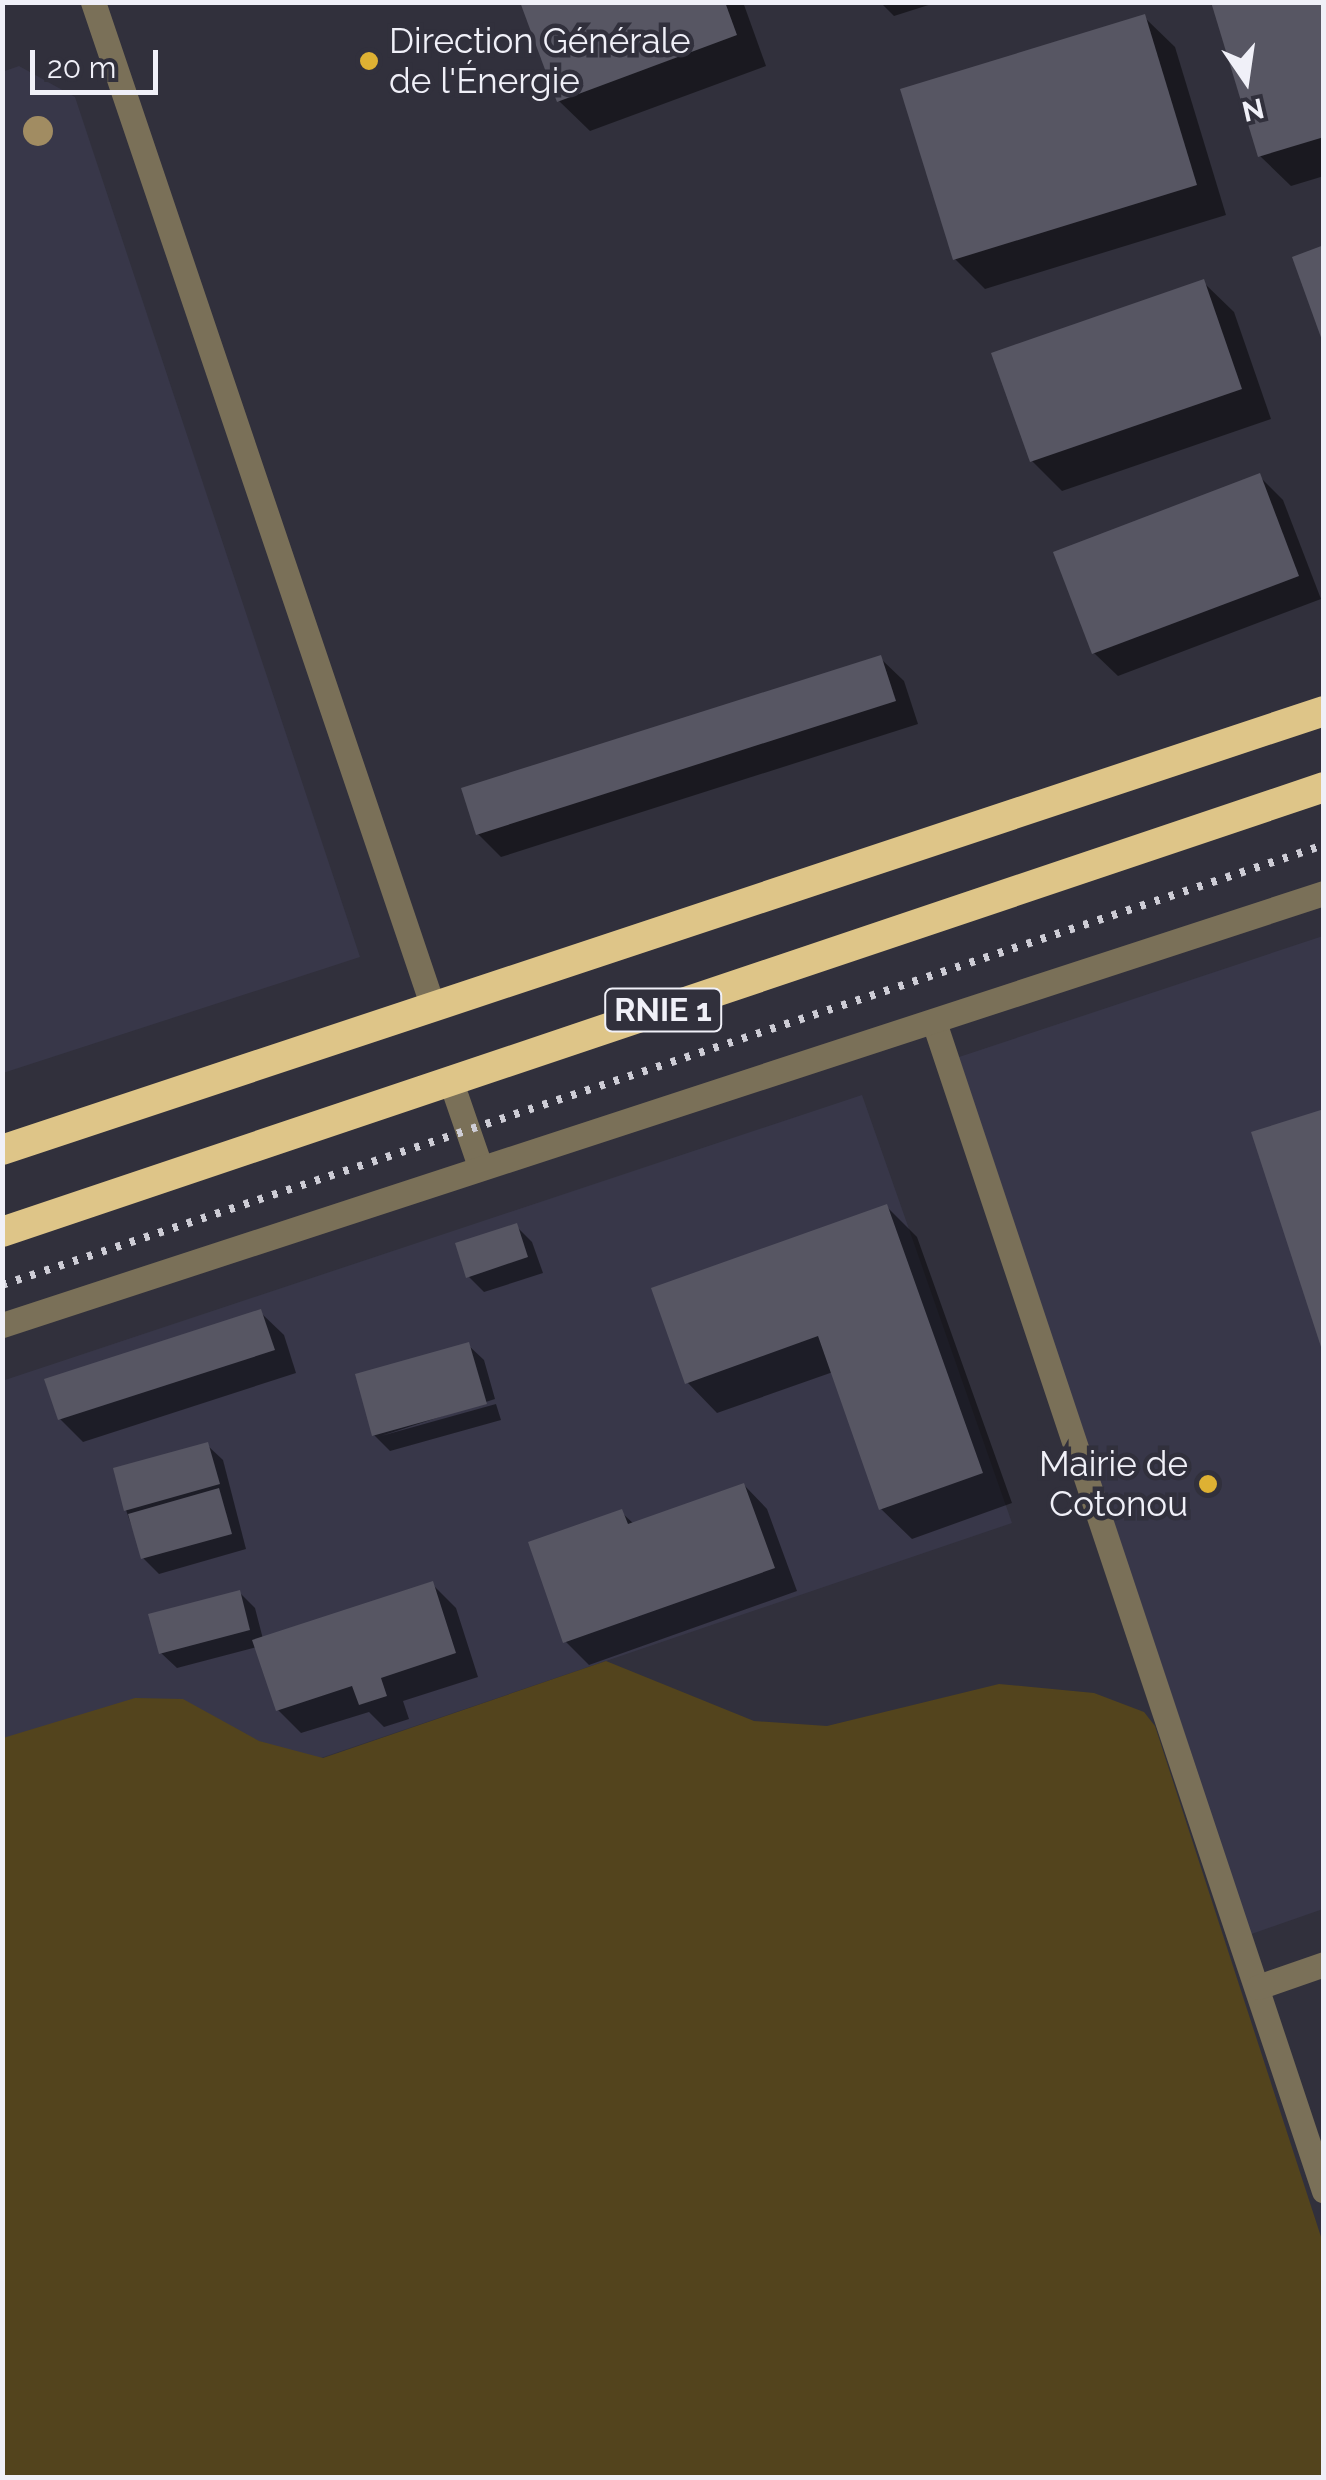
<!DOCTYPE html>
<meta charset="utf-8">
<style>
body{margin:0}
#map{position:relative;width:1326px;height:2480px;overflow:hidden;background:#31303c;font-family:Raleway,sans-serif}
div>[style]{position:absolute}
.built>*{inset:0;background:#383749}
.green>*{inset:0;background:#53441d}
.shadow>*{inset:0;background:#0007}
.building>*{inset:0;background:#575663}
.street>*{height:25px;margin:-12.5px;padding:0 12.5px;transform-origin:12.5px;border-radius:12.5px;background:#7a7058}
.highway>*{height:30px;margin:-15px;padding:0 15px;transform-origin:15px;border-radius:15px;background:#dec588}
.rail>*{height:8px;margin-top:-4px;transform-origin:0;background:repeating-linear-gradient(90deg,#cecdd6 0 5px,transparent 0 15px)}
.trees>*{width:30px;height:30px;margin:-15px;border-radius:50%;background:#a18c62}
.dots>*{width:28px;height:28px;translate:-50% -50%;box-sizing:border-box;border:5px solid #31303c;border-radius:50%}
span{translate:-50% -50%;white-space:nowrap;text-align:center;line-height:1.15;-webkit-text-stroke:9px #31303c;paint-order:stroke}
.shield-label span{padding:2px 8px;background:#31303c;border:2px solid;border-radius:8px;-webkit-text-stroke-width:0}
.shield-label{font-size:32px;color:#f0f0f8;font-weight:700}
.poi-label{font-size:35px;color:#f0f0f8}
.left{translate:0 -50%;text-align:left}
.right{translate:-100% -50%;text-align:right}
.frame{position:absolute;inset:0;border:5px solid #f0f0f8;pointer-events:none}
.north{position:absolute;left:1196px;top:30px;width:100px;height:100px;-webkit-text-stroke:8px #31303c;paint-order:stroke;rotate:167deg;font-size:28px;font-weight:700;line-height:40px;text-align:center;color:#f0f0f8}
.north::after{content:'';display:block;margin:auto;width:35px;height:45px;background:#f0f0f8;clip-path:polygon(50% 0,100% 100%,50% 72%,0 100%)}
.scale{position:absolute;left:30px;top:50px;width:128px;height:45px;box-sizing:border-box;border:5px solid #f0f0f8;border-top:0;padding-left:12px;font-size:30px;line-height:35px;white-space:nowrap;color:#f0f0f8;-webkit-text-stroke:8px #31303c;paint-order:stroke}
</style>
<div id="map">
<div class="built">
<i style="clip-path:polygon(19px 66px,75px 97px,360px 957px,3px 1073px,2px 72px)"></i>
<i style="clip-path:polygon(1323px 936px,1323px 1909px,1240px 1938px,956px 1058px)"></i>
<i style="clip-path:polygon(862px 1095px,1012px 1523px,3px 1866px,2px 1381px)"></i>
</div>
<div class="green">
<i style="clip-path:polygon(606px 1661px,754px 1721px,827px 1726px,999px 1684px,1094px 1693px,1144px 1712px,1155px 1726px,1323px 2243px,1323px 2477px,3px 2477px,3px 1738px,135px 1698px,183px 1699px,259px 1741px,323px 1758px)"></i>
</div>
<div class="shadow">
<i style="clip-path:polygon(522px 2px,743px 2px,766px 66px,590px 131px,559px 101px)"></i>
<i style="clip-path:polygon(880px 2px,938px 2px,894px 16px)"></i>
<i style="clip-path:polygon(1324px 2px,1324px 176px,1291px 186px,1260px 156px)"></i>
<i style="clip-path:polygon(1144px 17px,1175px 47px,1226px 215px,985px 289px,955px 259px)"></i>
<i style="clip-path:polygon(1203px 282px,1234px 312px,1271px 419px,1062px 491px,1032px 461px)"></i>
<i style="clip-path:polygon(1259px 476px,1283px 500px,1321px 599px,1118px 676px,1094px 653px)"></i>
<i style="clip-path:polygon(880px 658px,904px 681px,918px 724px,501px 857px,478px 834px)"></i>
<i style="clip-path:polygon(887px 1207px,917px 1237px,1012px 1503px,912px 1539px,881px 1509px,833px 1372px,717px 1413px,687px 1382px)"></i>
<i style="clip-path:polygon(516px 1226px,532px 1242px,543px 1273px,484px 1292px,468px 1276px)"></i>
<i style="clip-path:polygon(260px 1312px,284px 1335px,296px 1373px,83px 1442px,60px 1419px)"></i>
<i style="clip-path:polygon(468px 1345px,484px 1360px,495px 1399px,381px 1436px,496px 1404px,501px 1420px,390px 1451px,374px 1435px)"></i>
<i style="clip-path:polygon(207px 1445px,223px 1460px,246px 1549px,159px 1574px,143px 1558px,126px 1510px)"></i>
<i style="clip-path:polygon(744px 1485px,767px 1509px,797px 1591px,589px 1665px,565px 1641px,621px 1512px,634px 1524px)"></i>
<i style="clip-path:polygon(432px 1584px,456px 1608px,478px 1677px,403px 1701px,409px 1719px,384px 1727px,369px 1712px,301px 1733px,278px 1710px,257px 1647px,177px 1668px,161px 1653px,239px 1592px,255px 1608px,263px 1639px)"></i>
</div>
<div class="building">
<i style="clip-path:polygon(520px 2px,725px 2px,737px 35px,557px 102px)"></i>
<i style="clip-path:polygon(1211px 2px,1324px 2px,1324px 137px,1258px 157px)"></i>
<i style="clip-path:polygon(1145px 14px,1197px 185px,953px 260px,900px 89px)"></i>
<i style="clip-path:polygon(1324px 245px,1324px 343px,1323px 343px,1292px 257px)"></i>
<i style="clip-path:polygon(1204px 279px,1242px 389px,1030px 462px,991px 353px)"></i>
<i style="clip-path:polygon(1260px 473px,1299px 576px,1092px 654px,1053px 552px)"></i>
<i style="clip-path:polygon(881px 655px,896px 701px,476px 835px,461px 788px)"></i>
<i style="clip-path:polygon(1324px 1109px,1324px 1353px,1323px 1353px,1251px 1132px)"></i>
<i style="clip-path:polygon(887px 1204px,983px 1473px,879px 1510px,818px 1336px,685px 1384px,651px 1288px)"></i>
<i style="clip-path:polygon(517px 1223px,528px 1257px,466px 1278px,455px 1243px)"></i>
<i style="clip-path:polygon(261px 1309px,275px 1350px,58px 1420px,44px 1379px)"></i>
<i style="clip-path:polygon(469px 1342px,487px 1404px,372px 1436px,355px 1374px)"></i>
<i style="clip-path:polygon(208px 1442px,220px 1484px,124px 1511px,113px 1468px)"></i>
<i style="clip-path:polygon(744px 1483px,775px 1568px,563px 1643px,528px 1542px,622px 1509px,628px 1524px)"></i>
<i style="clip-path:polygon(219px 1488px,232px 1534px,141px 1559px,128px 1514px)"></i>
<i style="clip-path:polygon(433px 1581px,456px 1653px,381px 1678px,387px 1696px,359px 1705px,352px 1686px,276px 1711px,252px 1640px)"></i>
<i style="clip-path:polygon(240px 1590px,250px 1630px,159px 1654px,148px 1614px)"></i>
</div>
<div class="street">
<i style="left:93px;top:2px;width:1058px;rotate:71.31deg"></i>
<i style="left:934px;top:1022px;width:1232px;rotate:71.55deg"></i>
<i style="left:451px;top:1082px;width:89px;rotate:71deg"></i>
<i style="left:2px;top:1325px;width:1391px;rotate:-18.1deg"></i>
<i style="left:1258px;top:1987px;width:70px;rotate:-19.2deg"></i>
</div>
<div class="highway">
<i style="left:2px;top:1150px;width:1393px;rotate:-18.37deg"></i>
<i style="left:2px;top:1232px;width:1395px;rotate:-18.6deg"></i>
</div>
<div class="rail">
<i style="left:2px;top:1285px;width:1393px;rotate:-18.41deg"></i>
</div>
<div class="trees">
<i style="left:38px;top:131px"></i>
</div>
<div class="dots">
<i style="left:369px;top:61px;background:#deb133"></i>
<i style="left:1208px;top:1484px;background:#deb133"></i>
</div>
<div class="shield-label">
<span style="left:663px;top:1010px">RNIE 1</span>
</div>
<div class="poi-label">
<span class="left" style="left:389px;top:61px">Direction Générale<br>de l'Énergie</span>
<span class="right" style="left:1188px;top:1484px">Mairie de<br>Cotonou</span>
</div>
<div class="frame"></div>
<div class="north">N</div>
<div class="scale">20 m</div>
</div>
